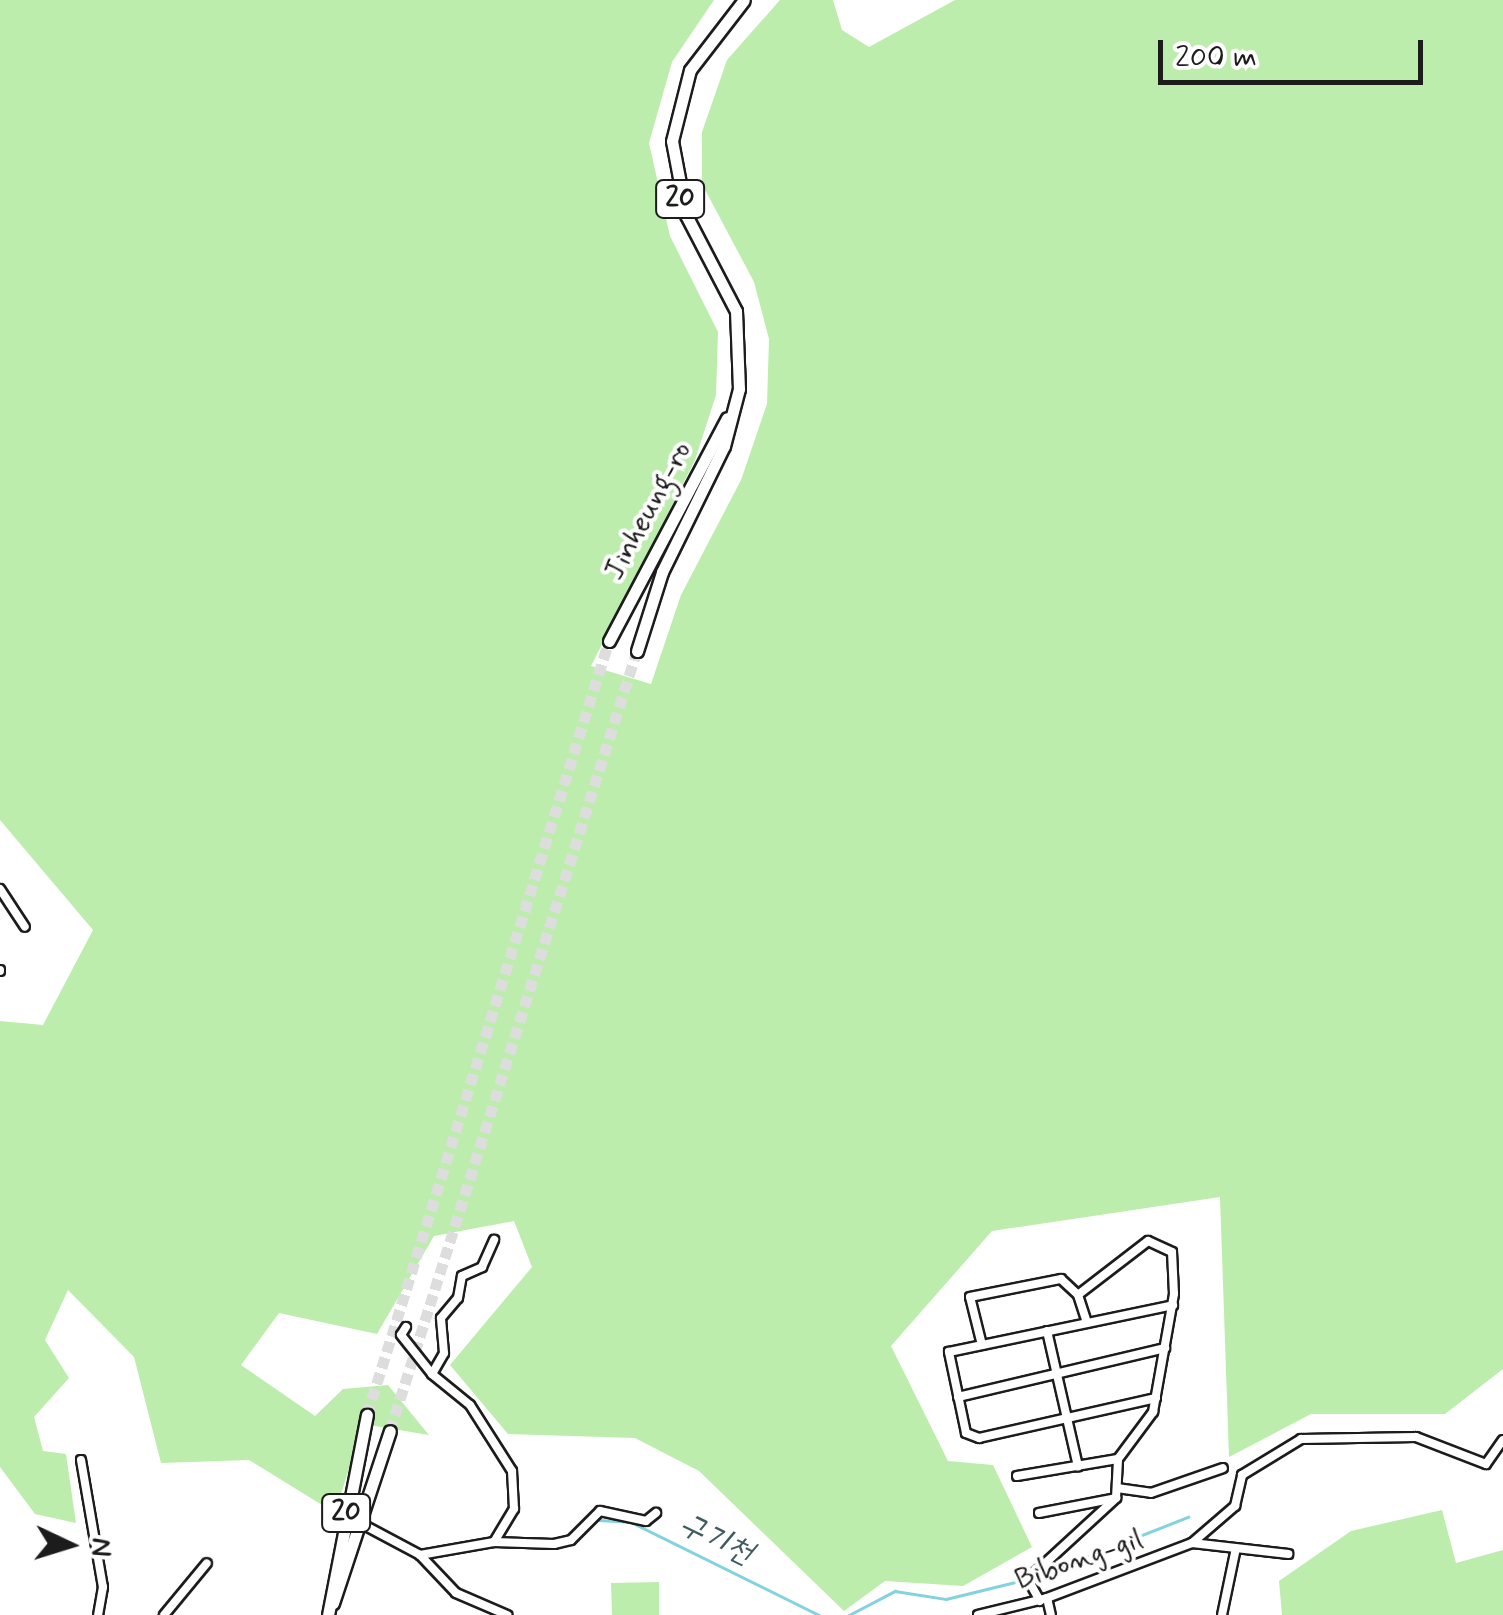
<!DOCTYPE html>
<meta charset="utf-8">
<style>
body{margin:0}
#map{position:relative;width:1503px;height:1615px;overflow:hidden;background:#fff;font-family:Mynerve,"Poor Story",sans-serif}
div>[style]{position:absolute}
.green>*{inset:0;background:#bcedac}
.stream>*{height:2.5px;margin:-1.25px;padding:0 1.25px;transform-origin:1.25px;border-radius:1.25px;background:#83d2df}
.primary-tunnel>*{height:11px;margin-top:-5.5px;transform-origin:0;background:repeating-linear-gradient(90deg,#ddd 0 11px,transparent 0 16.5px)}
.roads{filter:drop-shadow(2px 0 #1c1c1c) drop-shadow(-2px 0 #1c1c1c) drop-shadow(0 2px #1c1c1c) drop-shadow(0 -2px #1c1c1c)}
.street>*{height:8px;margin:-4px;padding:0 4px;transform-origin:4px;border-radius:4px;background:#fff}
.primary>*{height:11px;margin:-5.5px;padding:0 5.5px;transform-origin:5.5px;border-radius:5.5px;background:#fff}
span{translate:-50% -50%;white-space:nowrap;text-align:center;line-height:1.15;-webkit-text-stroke:8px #fff;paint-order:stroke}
.shield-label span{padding:2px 8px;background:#fff;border:2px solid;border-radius:8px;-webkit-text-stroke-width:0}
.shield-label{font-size:28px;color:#1c1c1c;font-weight:700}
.street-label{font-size:30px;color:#1c1c1c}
.water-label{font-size:32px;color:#405c60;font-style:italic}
.north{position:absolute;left:20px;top:1495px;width:100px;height:100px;-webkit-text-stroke:8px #fff;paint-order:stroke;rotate:94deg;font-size:28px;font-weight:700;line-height:40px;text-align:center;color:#1c1c1c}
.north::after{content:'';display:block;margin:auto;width:35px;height:45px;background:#1c1c1c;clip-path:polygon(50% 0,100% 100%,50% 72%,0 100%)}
.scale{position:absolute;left:1158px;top:40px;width:265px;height:45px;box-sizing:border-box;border:5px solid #1c1c1c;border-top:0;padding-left:12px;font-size:30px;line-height:35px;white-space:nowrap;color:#1c1c1c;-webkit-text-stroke:8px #fff;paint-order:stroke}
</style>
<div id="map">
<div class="green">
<i style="clip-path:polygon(0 0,714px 0,672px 62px,649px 143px,670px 236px,718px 332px,716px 395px,695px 460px,591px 666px,651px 684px,681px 595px,741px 480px,767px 404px,769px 339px,754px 282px,702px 184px,702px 132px,727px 60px,780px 0,833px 0,842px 30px,869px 47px,955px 0,1503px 0,1503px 1369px,1445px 1414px,1311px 1414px,1229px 1457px,1220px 1197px,992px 1231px,891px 1346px,948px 1461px,993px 1465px,1032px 1547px,963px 1586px,885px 1581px,844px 1611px,699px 1471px,635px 1438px,508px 1434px,450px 1365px,532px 1267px,514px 1221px,434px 1236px,377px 1334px,279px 1313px,241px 1365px,315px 1416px,343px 1389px,388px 1385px,429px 1435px,363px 1424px,335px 1513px,249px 1460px,161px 1463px,134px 1357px,68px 1290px,45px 1340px,69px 1378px,34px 1417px,43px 1451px,66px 1454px,76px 1523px,35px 1514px,0 1467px,0 1021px,43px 1025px,93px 930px,0 820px)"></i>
<i style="clip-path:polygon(1442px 1510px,1456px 1563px,1503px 1550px,1503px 1615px,1282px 1615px,1279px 1581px,1351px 1531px)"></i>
<i style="clip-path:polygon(659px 1582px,659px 1615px,612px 1615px,611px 1583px)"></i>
</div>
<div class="stream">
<i style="left:598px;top:1520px;width:33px;rotate:3deg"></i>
<i style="left:631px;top:1522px;width:210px;rotate:26.3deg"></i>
<i style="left:1043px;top:1574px;width:156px;rotate:-21.5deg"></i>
<i style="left:849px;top:1615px;width:52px;rotate:-27.6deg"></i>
<i style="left:895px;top:1591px;width:52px;rotate:8.9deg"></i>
<i style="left:946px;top:1599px;width:71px;rotate:-13.8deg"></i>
</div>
<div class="primary-tunnel">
<i style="left:367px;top:1415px;width:811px;rotate:-72.64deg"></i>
<i style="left:390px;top:1431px;width:818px;rotate:-72.43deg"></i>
</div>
<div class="roads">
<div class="street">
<i style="left:0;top:889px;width:45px;rotate:56.7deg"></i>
<i style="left:0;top:970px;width:1px;rotate:90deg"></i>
<i style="left:406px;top:1327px;width:9px;rotate:122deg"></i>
<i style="left:401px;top:1335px;width:50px;rotate:51.5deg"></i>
<i style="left:1047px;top:1331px;width:139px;rotate:77.1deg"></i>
<i style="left:982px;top:1345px;width:49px;rotate:-104deg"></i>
<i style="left:970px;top:1297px;width:93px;rotate:-11.2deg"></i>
<i style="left:1061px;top:1279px;width:23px;rotate:43deg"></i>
<i style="left:1078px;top:1295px;width:29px;rotate:72deg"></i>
<i style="left:958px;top:1397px;width:213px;rotate:-13.3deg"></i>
<i style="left:1156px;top:1398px;width:181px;rotate:167.3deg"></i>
<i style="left:979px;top:1438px;width:14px;rotate:-159deg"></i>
<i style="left:966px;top:1433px;width:83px;rotate:-101.9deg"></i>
<i style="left:949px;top:1352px;width:229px;rotate:-11.8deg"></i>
<i style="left:81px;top:1460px;width:129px;rotate:80.2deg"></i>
<i style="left:103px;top:1587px;width:28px;rotate:100deg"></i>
<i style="left:1017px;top:1476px;width:102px;rotate:-9.6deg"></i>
<i style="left:1117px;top:1488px;width:34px;rotate:8deg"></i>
<i style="left:1151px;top:1493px;width:76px;rotate:-19.1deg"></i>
<i style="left:1039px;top:1513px;width:78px;rotate:-11deg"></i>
<i style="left:362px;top:1524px;width:66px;rotate:28.1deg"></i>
<i style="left:420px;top:1555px;width:75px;rotate:-10deg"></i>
<i style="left:494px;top:1542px;width:60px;rotate:1.9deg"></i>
<i style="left:554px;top:1544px;width:17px;rotate:-13deg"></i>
<i style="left:571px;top:1540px;width:41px;rotate:-45deg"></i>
<i style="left:600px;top:1511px;width:47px;rotate:12.3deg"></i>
<i style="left:646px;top:1521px;width:13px;rotate:-39deg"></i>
<i style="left:494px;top:1542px;width:39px;rotate:-59deg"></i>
<i style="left:514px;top:1509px;width:38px;rotate:-93deg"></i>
<i style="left:512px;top:1471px;width:78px;rotate:-122.5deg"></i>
<i style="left:470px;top:1405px;width:49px;rotate:-140.8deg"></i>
<i style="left:432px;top:1374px;width:24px;rotate:-60deg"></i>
<i style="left:444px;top:1353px;width:35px;rotate:-95deg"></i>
<i style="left:441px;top:1318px;width:26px;rotate:-50deg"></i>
<i style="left:458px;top:1298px;width:22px;rotate:-80deg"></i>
<i style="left:462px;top:1276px;width:22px;rotate:-24deg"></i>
<i style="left:482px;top:1267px;width:30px;rotate:-66deg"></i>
<i style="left:1192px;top:1543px;width:97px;rotate:6.5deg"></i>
<i style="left:420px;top:1555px;width:52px;rotate:46.5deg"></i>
<i style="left:456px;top:1593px;width:56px;rotate:23.3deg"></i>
<i style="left:1047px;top:1598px;width:17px;rotate:77deg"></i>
<i style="left:1040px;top:1601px;width:25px;rotate:-119deg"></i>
<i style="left:1028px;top:1579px;width:120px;rotate:-42.6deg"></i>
<i style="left:1116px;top:1498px;width:39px;rotate:-87deg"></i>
<i style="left:1118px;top:1459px;width:59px;rotate:-53.3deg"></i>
<i style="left:1153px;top:1412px;width:120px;rotate:-79.9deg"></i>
<i style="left:1174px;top:1294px;width:42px;rotate:-92.7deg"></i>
<i style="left:1172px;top:1252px;width:26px;rotate:-155deg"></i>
<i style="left:1148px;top:1241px;width:88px;rotate:142.4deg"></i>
<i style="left:164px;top:1615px;width:67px;rotate:-50.4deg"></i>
<i style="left:978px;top:1615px;width:71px;rotate:-13.8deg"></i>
<i style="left:1047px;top:1598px;width:155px;rotate:-20.8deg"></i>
<i style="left:1192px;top:1543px;width:57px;rotate:-40.7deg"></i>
<i style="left:1235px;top:1506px;width:32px;rotate:-77deg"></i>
<i style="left:1242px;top:1475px;width:69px;rotate:-31.4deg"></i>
<i style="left:1301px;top:1439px;width:115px;rotate:-1deg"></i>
<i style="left:1416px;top:1437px;width:75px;rotate:21.1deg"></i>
<i style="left:1486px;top:1464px;width:29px;rotate:-55deg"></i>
<i style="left:1222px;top:1615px;width:68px;rotate:-78.2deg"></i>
</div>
<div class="primary">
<i style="left:609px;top:641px;width:252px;rotate:-62.1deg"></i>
<i style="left:637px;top:651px;width:83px;rotate:-72.4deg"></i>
<i style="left:662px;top:572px;width:140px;rotate:-63.8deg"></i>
<i style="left:724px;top:446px;width:59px;rotate:-75.3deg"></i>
<i style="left:739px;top:389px;width:78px;rotate:-92.2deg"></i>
<i style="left:736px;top:311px;width:108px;rotate:-117.5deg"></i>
<i style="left:686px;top:215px;width:75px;rotate:-100.7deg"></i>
<i style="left:672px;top:141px;width:73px;rotate:-75.8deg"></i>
<i style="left:690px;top:70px;width:88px;rotate:-52.4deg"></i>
<i style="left:333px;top:1603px;width:181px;rotate:-71.7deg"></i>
<i style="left:328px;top:1615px;width:204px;rotate:-79deg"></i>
</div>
</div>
<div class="shield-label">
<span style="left:680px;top:199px">20</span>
<span style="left:346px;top:1513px">20</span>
</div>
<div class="street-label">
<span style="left:648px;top:511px;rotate:-62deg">Jinheung-ro</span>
<span style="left:1079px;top:1560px;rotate:-19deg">Bibong-gil</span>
</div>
<div class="water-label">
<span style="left:716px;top:1539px;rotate:26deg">구기천</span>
</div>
<div class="north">N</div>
<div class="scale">200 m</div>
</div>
